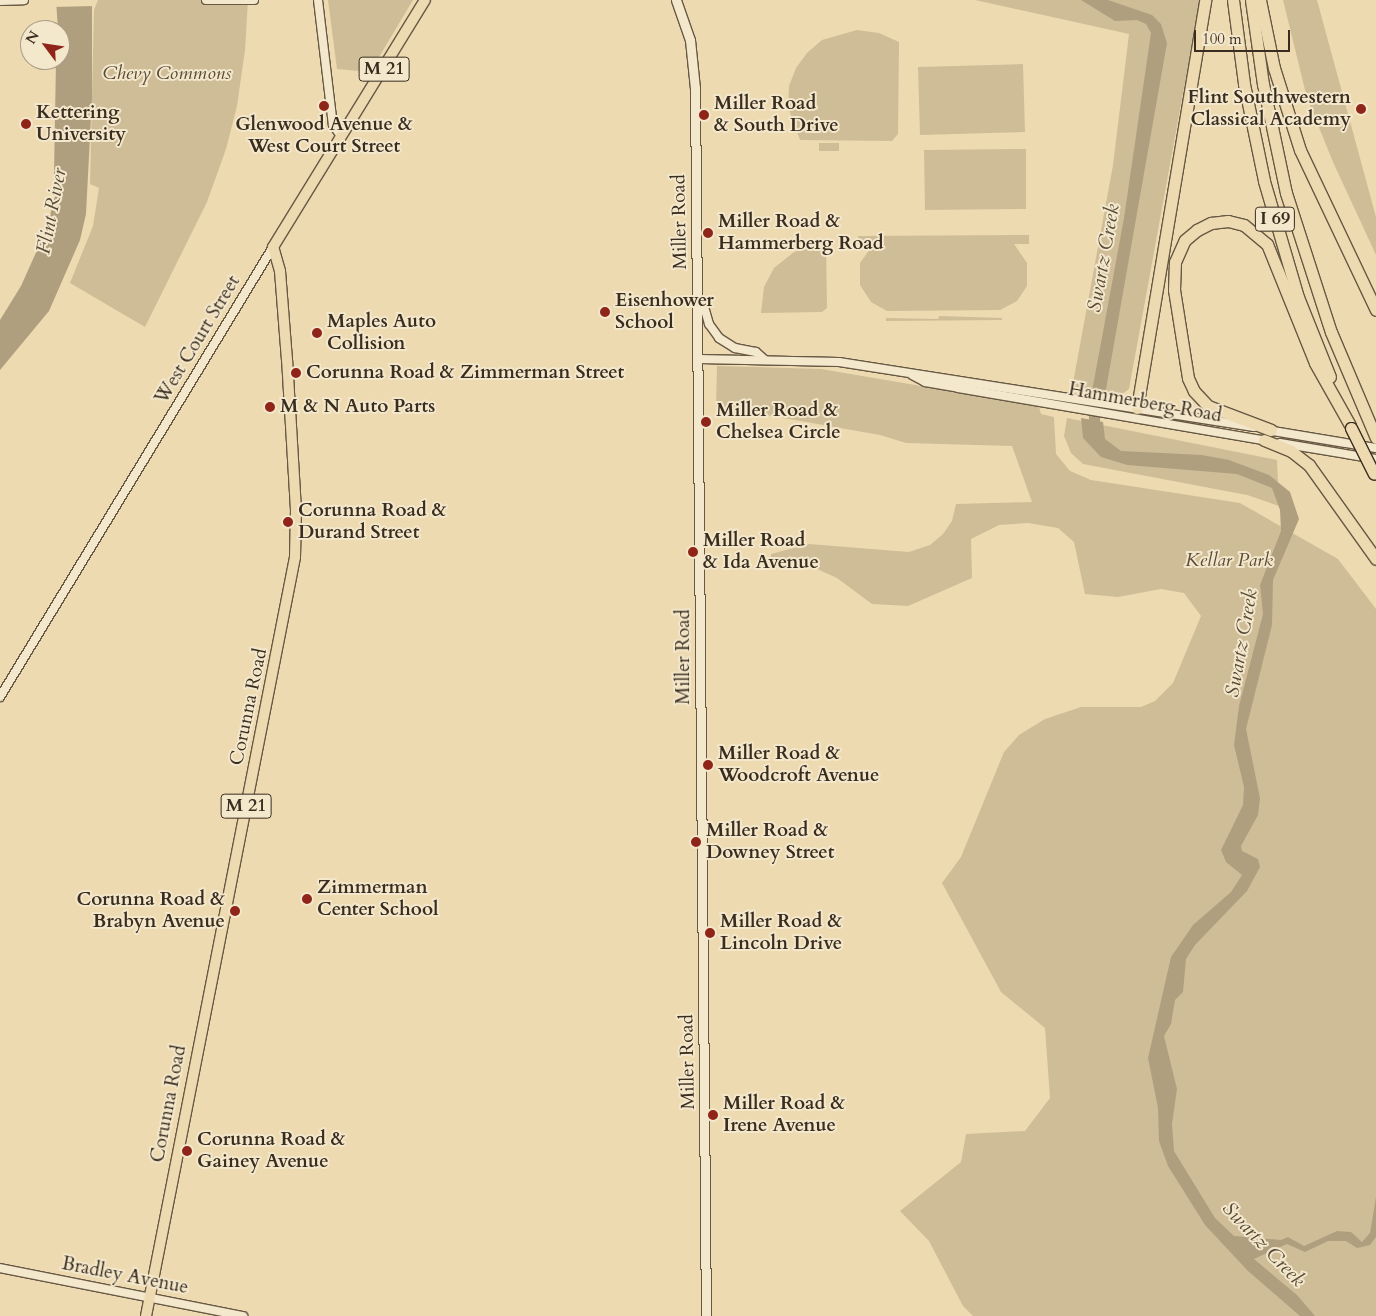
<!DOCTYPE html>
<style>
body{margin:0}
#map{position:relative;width:1376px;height:1316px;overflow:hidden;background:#eddab1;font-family:Cardo,serif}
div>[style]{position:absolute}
.green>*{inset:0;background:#cfbd98}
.water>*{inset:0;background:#b09f7f}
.pier>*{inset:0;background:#eddab1}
.river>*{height:11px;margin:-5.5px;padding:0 5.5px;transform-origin:5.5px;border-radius:5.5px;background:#b09f7f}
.roads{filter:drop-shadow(1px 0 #675844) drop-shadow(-1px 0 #675844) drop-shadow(0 1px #675844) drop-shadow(0 -1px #675844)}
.tertiary>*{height:8px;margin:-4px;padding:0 4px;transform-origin:4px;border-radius:4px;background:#f3e7cc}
.secondary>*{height:9px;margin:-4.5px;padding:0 4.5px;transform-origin:4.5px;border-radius:4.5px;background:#f3e7cc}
.primary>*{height:10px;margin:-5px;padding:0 5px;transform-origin:5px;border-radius:5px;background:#eddab1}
.motorway>*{height:11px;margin:-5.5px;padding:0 5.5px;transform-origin:5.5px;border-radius:5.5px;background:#eddab1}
.bridges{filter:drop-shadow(1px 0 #3a2d1f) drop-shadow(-1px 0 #3a2d1f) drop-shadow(0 1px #3a2d1f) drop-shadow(0 -1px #3a2d1f)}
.motorway-bridge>*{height:11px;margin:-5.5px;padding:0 5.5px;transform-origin:5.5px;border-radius:5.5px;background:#eddab1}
.dots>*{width:14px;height:14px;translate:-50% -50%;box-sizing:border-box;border:2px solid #f3e7cc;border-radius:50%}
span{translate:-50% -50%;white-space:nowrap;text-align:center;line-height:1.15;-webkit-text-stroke:4px #f3e7cc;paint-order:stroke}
.shield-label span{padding:1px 4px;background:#f3e7cc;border:1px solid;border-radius:4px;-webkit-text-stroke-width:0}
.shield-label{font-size:18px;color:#3a2d1f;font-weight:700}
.park-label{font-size:19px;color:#584a37;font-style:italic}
.poi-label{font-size:19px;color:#3a2d1f;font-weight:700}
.right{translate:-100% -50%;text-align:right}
.left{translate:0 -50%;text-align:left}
.street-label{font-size:19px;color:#3a2d1f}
.water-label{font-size:20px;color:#584a37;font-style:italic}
.north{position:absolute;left:20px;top:20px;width:50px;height:50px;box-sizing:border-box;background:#f3e7cc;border:1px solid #a99d87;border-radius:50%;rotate:301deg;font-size:14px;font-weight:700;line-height:20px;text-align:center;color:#3a2d1f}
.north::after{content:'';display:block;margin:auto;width:18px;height:22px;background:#8f2418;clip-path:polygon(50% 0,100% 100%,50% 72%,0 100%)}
.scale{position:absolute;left:1194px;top:30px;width:96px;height:22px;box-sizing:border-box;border:2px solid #3a2d1f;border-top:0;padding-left:6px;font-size:15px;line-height:18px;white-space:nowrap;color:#3a2d1f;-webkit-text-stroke:4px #f3e7cc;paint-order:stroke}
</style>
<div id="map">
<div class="green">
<i style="clip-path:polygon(98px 0,248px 0,245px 50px,237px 106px,226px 149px,207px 202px,145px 327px,70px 283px,93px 226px,99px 188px,90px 184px,94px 10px)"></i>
<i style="clip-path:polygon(328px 0,413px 0,370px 72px,337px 69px)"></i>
<i style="clip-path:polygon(975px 0,1200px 0,1129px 389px,1118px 397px,1077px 391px,1073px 383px,1113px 165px,1129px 34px)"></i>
<i style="clip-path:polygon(1283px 0,1317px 0,1376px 217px,1376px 255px,1333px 162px,1307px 98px)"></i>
<i style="clip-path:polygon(857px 30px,879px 33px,899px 42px,898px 134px,892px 141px,800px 140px,788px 107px,789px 86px,796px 68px,807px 53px,822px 40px)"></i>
<i style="clip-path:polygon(1023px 64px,1025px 132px,920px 135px,918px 67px)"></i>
<i style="clip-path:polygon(819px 143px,839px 143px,839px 151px,819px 151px)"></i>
<i style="clip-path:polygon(1026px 149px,1026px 209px,925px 210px,924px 150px)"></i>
<i style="clip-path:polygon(1029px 235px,1029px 244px,1014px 244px,1027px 263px,1027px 286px,1017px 301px,1000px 310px,887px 311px,871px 302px,860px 285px,860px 263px,873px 245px,858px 245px,858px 236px)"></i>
<i style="clip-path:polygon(814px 246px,826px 246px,827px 308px,822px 312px,761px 313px,764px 287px,774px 268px,794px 252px)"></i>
<i style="clip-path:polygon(939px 316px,1002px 318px,1002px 320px,886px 321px,886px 318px,938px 319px)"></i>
<i style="clip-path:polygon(717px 366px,821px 369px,1039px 406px,1041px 414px,1054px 417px,1056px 454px,1070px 471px,1091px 480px,1240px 503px,1338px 559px,1376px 609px,1376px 1316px,973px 1316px,963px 1306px,929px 1241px,900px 1211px,961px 1162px,966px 1134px,1025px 1131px,1050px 1098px,1045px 1028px,1001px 992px,942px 883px,961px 857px,1004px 752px,1019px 735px,1045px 719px,1081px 707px,1141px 707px,1155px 701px,1173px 683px,1201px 616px,1184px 593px,1161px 589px,1118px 597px,1085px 594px,1074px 542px,1058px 528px,1028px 523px,999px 525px,971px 539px,972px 578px,908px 606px,872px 604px,837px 578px,806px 564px,771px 558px,771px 554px,809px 544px,909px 552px,930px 545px,943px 534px,952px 521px,956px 504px,1032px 502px,1012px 446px,906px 443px,880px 435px,716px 406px)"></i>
<i style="clip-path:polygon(1067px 418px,1277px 460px,1279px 506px,1247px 495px,1083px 464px,1071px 453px,1064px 436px)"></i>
</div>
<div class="water">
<i style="clip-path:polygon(56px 0,92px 0,92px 98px,86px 214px,80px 240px,49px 311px,0 370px,0 320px,21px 286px,47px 228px,59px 179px,54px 174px,56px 60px,60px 60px)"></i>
<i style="clip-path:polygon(1081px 0,1108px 0,1152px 15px,1161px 24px,1167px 43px,1105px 395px,1092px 393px,1093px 386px,1124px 218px,1151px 33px,1146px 24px,1137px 20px,1115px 21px)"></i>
<i style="clip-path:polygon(1081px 418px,1103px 422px,1105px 439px,1121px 451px,1202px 455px,1229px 460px,1269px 475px,1290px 492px,1299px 519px,1273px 580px,1272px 625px,1246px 729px,1260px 798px,1258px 815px,1241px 846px,1242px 851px,1258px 859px,1260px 867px,1247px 891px,1195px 945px,1186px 959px,1183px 992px,1175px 1000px,1171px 1024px,1164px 1036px,1177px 1089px,1172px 1124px,1174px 1151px,1215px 1218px,1234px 1236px,1281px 1240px,1288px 1237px,1304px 1246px,1337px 1231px,1351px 1232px,1362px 1242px,1370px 1233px,1376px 1197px,1376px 1237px,1370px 1245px,1357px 1248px,1346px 1241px,1328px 1241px,1305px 1252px,1287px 1244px,1254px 1259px,1297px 1295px,1315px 1316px,1300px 1316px,1248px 1271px,1205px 1225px,1168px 1166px,1159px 1141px,1158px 1108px,1148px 1058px,1171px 957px,1193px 925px,1231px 892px,1242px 875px,1226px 862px,1221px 850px,1243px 805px,1244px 787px,1234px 745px,1239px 706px,1263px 614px,1260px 585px,1281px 531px,1280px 510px,1272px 488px,1237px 474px,1127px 465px,1101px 457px,1083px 438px)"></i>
</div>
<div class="pier">
<i style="clip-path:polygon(53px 0,94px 0,94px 6px,53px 7px)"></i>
</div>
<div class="river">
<i style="left:1094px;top:434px;width:17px;rotate:-90deg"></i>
<i style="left:1094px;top:417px;width:37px;rotate:-79deg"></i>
</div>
<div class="roads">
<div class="tertiary">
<i style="left:206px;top:0;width:48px"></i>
<i style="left:318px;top:0;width:126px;rotate:83.2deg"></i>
<i style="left:333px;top:125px;width:14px;rotate:54deg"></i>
<i style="left:0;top:1px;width:24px;rotate:-2deg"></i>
<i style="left:697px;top:298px;width:8px;rotate:40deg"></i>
<i style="left:703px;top:303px;width:22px;rotate:74deg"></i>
<i style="left:709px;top:324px;width:17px;rotate:54deg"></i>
<i style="left:719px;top:338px;width:19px;rotate:32deg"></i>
<i style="left:735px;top:348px;width:21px;rotate:11deg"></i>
<i style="left:756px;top:352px;width:12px;rotate:42deg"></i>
<i style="left:699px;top:359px;width:140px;rotate:1.2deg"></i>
<i style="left:839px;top:362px;width:420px;rotate:8.9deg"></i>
<i style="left:912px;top:375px;width:15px;rotate:28deg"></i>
<i style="left:925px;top:382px;width:34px;rotate:10deg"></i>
<i style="left:958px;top:388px;width:315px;rotate:9.7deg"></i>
<i style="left:1267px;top:430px;width:110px;rotate:9.4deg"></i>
<i style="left:1280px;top:443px;width:97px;rotate:9.5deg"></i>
<i style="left:0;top:697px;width:526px;rotate:-58.76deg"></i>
<i style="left:0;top:1268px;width:248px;rotate:11.2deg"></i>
</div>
<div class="secondary">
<i style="left:676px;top:0;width:42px;rotate:70.7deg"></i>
<i style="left:690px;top:40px;width:48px;rotate:84.1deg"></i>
<i style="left:695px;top:88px;width:1228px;rotate:89.49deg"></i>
</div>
<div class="primary">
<i style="left:146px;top:1316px;width:773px;rotate:-78.89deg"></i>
<i style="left:295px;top:557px;width:47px;rotate:-88.8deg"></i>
<i style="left:296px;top:510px;width:150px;rotate:-93.4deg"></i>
<i style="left:287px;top:360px;width:89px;rotate:-94.5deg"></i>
<i style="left:280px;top:271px;width:25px;rotate:-106deg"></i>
<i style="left:273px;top:247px;width:290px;rotate:-58.4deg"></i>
</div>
<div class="motorway">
<i style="left:1233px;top:0;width:85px;rotate:82.5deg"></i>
<i style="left:1244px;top:84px;width:99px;rotate:78.3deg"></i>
<i style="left:1264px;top:181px;width:121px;rotate:73.7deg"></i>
<i style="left:1298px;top:297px;width:86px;rotate:68.2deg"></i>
<i style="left:1251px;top:0;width:85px;rotate:81.9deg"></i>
<i style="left:1263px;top:84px;width:111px;rotate:78.1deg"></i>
<i style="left:1286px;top:193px;width:146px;rotate:72.1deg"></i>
<i style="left:1331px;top:332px;width:115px;rotate:67deg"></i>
<i style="left:1260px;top:0;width:69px;rotate:78.4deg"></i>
<i style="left:1274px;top:68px;width:86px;rotate:72.4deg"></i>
<i style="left:1300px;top:150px;width:177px;rotate:64.6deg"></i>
<i style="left:1137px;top:408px;width:414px;rotate:-80.5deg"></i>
<i style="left:1271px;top:430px;width:67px;rotate:-159.1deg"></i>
<i style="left:1208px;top:406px;width:21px;rotate:-133deg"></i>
<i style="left:1194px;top:391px;width:14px;rotate:-115deg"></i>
<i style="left:1188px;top:378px;width:89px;rotate:-99deg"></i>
<i style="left:1174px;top:290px;width:28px;rotate:-88deg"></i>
<i style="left:1175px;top:262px;width:24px;rotate:-66deg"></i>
<i style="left:1185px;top:240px;width:16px;rotate:-40deg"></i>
<i style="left:1197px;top:230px;width:16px;rotate:-27deg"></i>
<i style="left:1211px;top:223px;width:17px;rotate:-7deg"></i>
<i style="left:1228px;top:221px;width:16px;rotate:14deg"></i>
<i style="left:1244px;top:225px;width:30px;rotate:40deg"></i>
<i style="left:1267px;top:244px;width:128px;rotate:68deg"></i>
<i style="left:1315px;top:363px;width:71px;rotate:60.6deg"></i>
<i style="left:1264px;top:440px;width:29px;rotate:22deg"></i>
<i style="left:1291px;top:451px;width:23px;rotate:38deg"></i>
<i style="left:1309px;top:465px;width:115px;rotate:54.5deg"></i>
</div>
</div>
<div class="bridges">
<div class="motorway-bridge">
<i style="left:1351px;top:428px;width:51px;rotate:63.4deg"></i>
</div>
</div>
<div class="dots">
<i style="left:324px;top:106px;background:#8f2418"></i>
<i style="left:1361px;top:109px;background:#8f2418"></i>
<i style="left:704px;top:115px;background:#8f2418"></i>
<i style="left:26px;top:124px;background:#8f2418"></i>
<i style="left:708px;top:233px;background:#8f2418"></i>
<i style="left:605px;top:312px;background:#8f2418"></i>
<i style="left:317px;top:333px;background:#8f2418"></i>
<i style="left:296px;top:373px;background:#8f2418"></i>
<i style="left:270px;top:407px;background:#8f2418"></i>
<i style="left:706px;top:422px;background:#8f2418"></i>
<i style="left:288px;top:522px;background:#8f2418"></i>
<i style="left:693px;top:552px;background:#8f2418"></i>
<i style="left:708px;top:765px;background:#8f2418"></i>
<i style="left:696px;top:842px;background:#8f2418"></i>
<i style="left:307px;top:899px;background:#8f2418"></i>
<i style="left:235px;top:911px;background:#8f2418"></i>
<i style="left:710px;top:933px;background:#8f2418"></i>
<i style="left:713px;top:1115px;background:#8f2418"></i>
<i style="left:187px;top:1151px;background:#8f2418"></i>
</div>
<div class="shield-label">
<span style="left:384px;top:69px">M 21</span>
<span style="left:1275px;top:219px">I 69</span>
<span style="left:246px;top:806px">M 21</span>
</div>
<div class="park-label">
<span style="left:167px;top:74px">Chevy Commons</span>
<span style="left:1229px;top:561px">Kellar Park</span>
</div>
<div class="poi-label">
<span class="right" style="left:1351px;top:109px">Flint Southwestern<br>Classical Academy</span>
<span class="left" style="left:714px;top:115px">Miller Road<br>&amp; South Drive</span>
<span class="left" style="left:36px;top:124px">Kettering<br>University</span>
<span style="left:324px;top:136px">Glenwood Avenue &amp;<br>West Court Street</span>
<span class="left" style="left:718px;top:233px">Miller Road &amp;<br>Hammerberg Road</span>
<span class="left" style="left:615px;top:312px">Eisenhower<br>School</span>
<span class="left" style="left:327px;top:333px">Maples Auto<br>Collision</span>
<span class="left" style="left:306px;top:373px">Corunna Road &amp; Zimmerman Street</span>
<span class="left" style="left:280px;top:407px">M &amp; N Auto Parts</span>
<span class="left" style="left:716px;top:422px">Miller Road &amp;<br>Chelsea Circle</span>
<span class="left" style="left:298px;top:522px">Corunna Road &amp;<br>Durand Street</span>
<span class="left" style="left:703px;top:552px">Miller Road<br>&amp; Ida Avenue</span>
<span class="left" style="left:718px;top:765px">Miller Road &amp;<br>Woodcroft Avenue</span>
<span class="left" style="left:706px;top:842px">Miller Road &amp;<br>Downey Street</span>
<span class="left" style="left:317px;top:899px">Zimmerman<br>Center School</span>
<span class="right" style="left:225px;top:911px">Corunna Road &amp;<br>Brabyn Avenue</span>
<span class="left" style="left:720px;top:933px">Miller Road &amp;<br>Lincoln Drive</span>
<span class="left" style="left:723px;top:1115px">Miller Road &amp;<br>Irene Avenue</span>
<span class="left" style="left:197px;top:1151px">Corunna Road &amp;<br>Gainey Avenue</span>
</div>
<div class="street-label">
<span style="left:680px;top:222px;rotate:-91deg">Miller Road</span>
<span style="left:198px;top:340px;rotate:-59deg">West Court Street</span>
<span style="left:1145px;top:403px;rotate:10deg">Hammerberg Road</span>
<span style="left:684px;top:657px;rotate:-90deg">Miller Road</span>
<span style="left:249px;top:707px;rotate:-78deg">Corunna Road</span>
<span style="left:688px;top:1062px;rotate:-91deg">Miller Road</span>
<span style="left:169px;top:1104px;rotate:-79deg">Corunna Road</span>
<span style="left:125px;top:1276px;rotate:11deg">Bradley Avenue</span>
</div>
<div class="water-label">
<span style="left:51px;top:211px;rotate:-79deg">Flint River</span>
<span style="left:1103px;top:258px;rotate:-80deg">Swartz Creek</span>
<span style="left:1241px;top:643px;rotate:-80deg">Swartz Creek</span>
<span style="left:1264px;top:1244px;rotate:46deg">Swartz Creek</span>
</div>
<div class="north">N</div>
<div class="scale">100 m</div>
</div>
